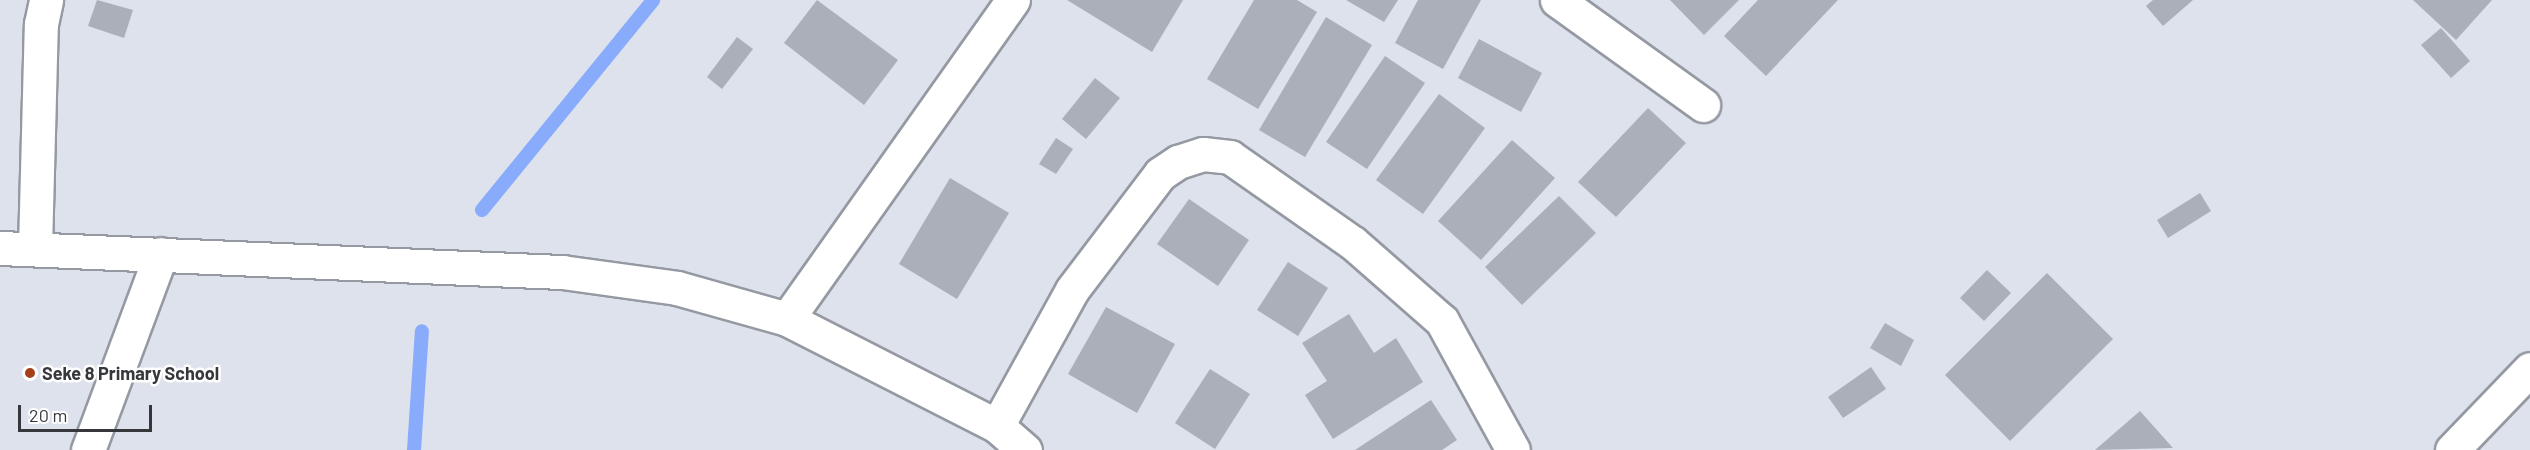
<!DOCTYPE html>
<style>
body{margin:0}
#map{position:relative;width:2530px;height:450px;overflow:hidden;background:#dde2ed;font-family:Barlow,sans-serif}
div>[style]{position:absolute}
.stream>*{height:14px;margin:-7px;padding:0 7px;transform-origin:7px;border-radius:7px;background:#89abfb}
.building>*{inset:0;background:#aaafb9}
.roads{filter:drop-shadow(2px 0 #9499a2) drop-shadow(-2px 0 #9499a2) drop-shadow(0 2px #9499a2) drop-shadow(0 -2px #9499a2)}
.street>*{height:33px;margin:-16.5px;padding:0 16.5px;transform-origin:16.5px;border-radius:16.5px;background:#fff}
.dots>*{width:16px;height:16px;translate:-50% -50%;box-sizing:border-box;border:3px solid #fff;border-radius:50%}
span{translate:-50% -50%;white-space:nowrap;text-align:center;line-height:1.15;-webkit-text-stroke:5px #fff;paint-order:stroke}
.poi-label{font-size:18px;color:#35373b;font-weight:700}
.left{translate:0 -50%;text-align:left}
.scale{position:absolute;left:18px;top:405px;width:134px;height:27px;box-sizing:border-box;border:3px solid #35373b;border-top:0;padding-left:8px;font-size:18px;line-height:21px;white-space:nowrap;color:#35373b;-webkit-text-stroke:4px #fff;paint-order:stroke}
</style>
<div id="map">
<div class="stream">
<i style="left:482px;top:210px;width:271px;rotate:-50.8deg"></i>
<i style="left:414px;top:450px;width:119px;rotate:-86.2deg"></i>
</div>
<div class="building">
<i style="clip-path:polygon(97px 0,133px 10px,124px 38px,88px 26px)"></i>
<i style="clip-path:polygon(817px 0,898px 60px,864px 105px,784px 43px)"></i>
<i style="clip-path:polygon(1067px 0,1183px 0,1152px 52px)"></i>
<i style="clip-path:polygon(1254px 0,1297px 0,1317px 12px,1258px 109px,1207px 79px)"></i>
<i style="clip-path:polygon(1346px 0,1398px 0,1384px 22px)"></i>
<i style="clip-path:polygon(1418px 0,1481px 0,1443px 69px,1395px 43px)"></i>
<i style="clip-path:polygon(1670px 0,1739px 0,1704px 35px)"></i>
<i style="clip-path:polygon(1758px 0,1838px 0,1766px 76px,1724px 36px)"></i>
<i style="clip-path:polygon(2153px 0,2193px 0,2163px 26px,2146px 6px)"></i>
<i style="clip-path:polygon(2413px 0,2492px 0,2456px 40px)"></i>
<i style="clip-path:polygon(1326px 17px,1372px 45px,1305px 157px,1259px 130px)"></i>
<i style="clip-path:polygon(2441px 28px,2470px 61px,2451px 78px,2421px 45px)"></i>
<i style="clip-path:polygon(737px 37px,753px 49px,722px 89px,707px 77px)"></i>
<i style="clip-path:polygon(1479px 39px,1542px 73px,1521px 112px,1458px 78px)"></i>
<i style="clip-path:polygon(1385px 56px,1425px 83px,1367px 169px,1326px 142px)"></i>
<i style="clip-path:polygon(1095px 78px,1120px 98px,1086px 139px,1062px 119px)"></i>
<i style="clip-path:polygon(1439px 94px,1485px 128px,1423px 214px,1376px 180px)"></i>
<i style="clip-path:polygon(1648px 108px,1686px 143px,1616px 217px,1578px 182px)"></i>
<i style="clip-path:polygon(1056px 138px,1073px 149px,1056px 174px,1039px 164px)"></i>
<i style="clip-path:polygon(1512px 140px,1555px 178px,1481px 260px,1438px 221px)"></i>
<i style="clip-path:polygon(950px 178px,1009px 213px,957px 299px,899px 264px)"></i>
<i style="clip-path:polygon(2200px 193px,2211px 211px,2168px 238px,2157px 220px)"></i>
<i style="clip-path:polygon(1559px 196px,1596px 233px,1522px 305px,1485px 267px)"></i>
<i style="clip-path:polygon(1189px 199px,1249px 240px,1218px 286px,1157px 244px)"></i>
<i style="clip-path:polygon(1288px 262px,1328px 288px,1298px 336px,1257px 310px)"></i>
<i style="clip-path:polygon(1987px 270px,2011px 293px,1984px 321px,1960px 298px)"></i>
<i style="clip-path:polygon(2047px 273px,2113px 339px,2010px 441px,1945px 375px)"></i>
<i style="clip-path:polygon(1106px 307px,1175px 344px,1137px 413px,1068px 374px)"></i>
<i style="clip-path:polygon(1349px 314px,1374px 353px,1396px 338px,1423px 382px,1333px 439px,1305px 395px,1327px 381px,1302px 343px)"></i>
<i style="clip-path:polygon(1885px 323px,1914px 340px,1901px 366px,1870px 348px)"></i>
<i style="clip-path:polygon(1871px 367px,1886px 389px,1843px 418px,1828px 397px)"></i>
<i style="clip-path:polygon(1210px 369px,1250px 394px,1215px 449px,1175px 423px)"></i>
<i style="clip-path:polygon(1431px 400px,1457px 440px,1442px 450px,1355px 450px)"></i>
<i style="clip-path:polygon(2140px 411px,2173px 448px,2095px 450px)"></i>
</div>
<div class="roads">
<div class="street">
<i style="left:1557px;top:0;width:180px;rotate:35.7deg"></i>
<i style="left:0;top:248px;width:563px;rotate:2.45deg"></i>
<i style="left:562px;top:272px;width:116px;rotate:7.9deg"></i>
<i style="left:677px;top:288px;width:114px;rotate:15.7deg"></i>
<i style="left:787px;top:319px;width:236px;rotate:27deg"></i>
<i style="left:997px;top:426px;width:37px;rotate:41deg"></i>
<i style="left:35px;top:248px;width:224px;rotate:-88.5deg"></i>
<i style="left:41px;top:24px;width:25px;rotate:-78deg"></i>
<i style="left:787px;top:319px;width:391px;rotate:-54.7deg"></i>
<i style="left:997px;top:426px;width:155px;rotate:-61.1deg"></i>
<i style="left:1072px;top:290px;width:146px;rotate:-52.8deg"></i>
<i style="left:1160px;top:174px;width:22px;rotate:-34deg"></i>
<i style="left:1178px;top:162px;width:26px;rotate:-18deg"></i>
<i style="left:1203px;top:154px;width:27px;rotate:6deg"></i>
<i style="left:1230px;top:157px;width:150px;rotate:35deg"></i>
<i style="left:1353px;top:243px;width:118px;rotate:41.2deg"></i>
<i style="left:1442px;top:321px;width:147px;rotate:61.2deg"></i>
<i style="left:88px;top:450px;width:209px;rotate:-69.6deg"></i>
<i style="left:2452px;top:450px;width:112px;rotate:-46.1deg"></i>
</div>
</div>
<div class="dots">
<i style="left:30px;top:373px;background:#a63f19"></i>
</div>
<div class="poi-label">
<span class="left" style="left:42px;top:373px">Seke 8 Primary School</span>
</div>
<div class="scale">20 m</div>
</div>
